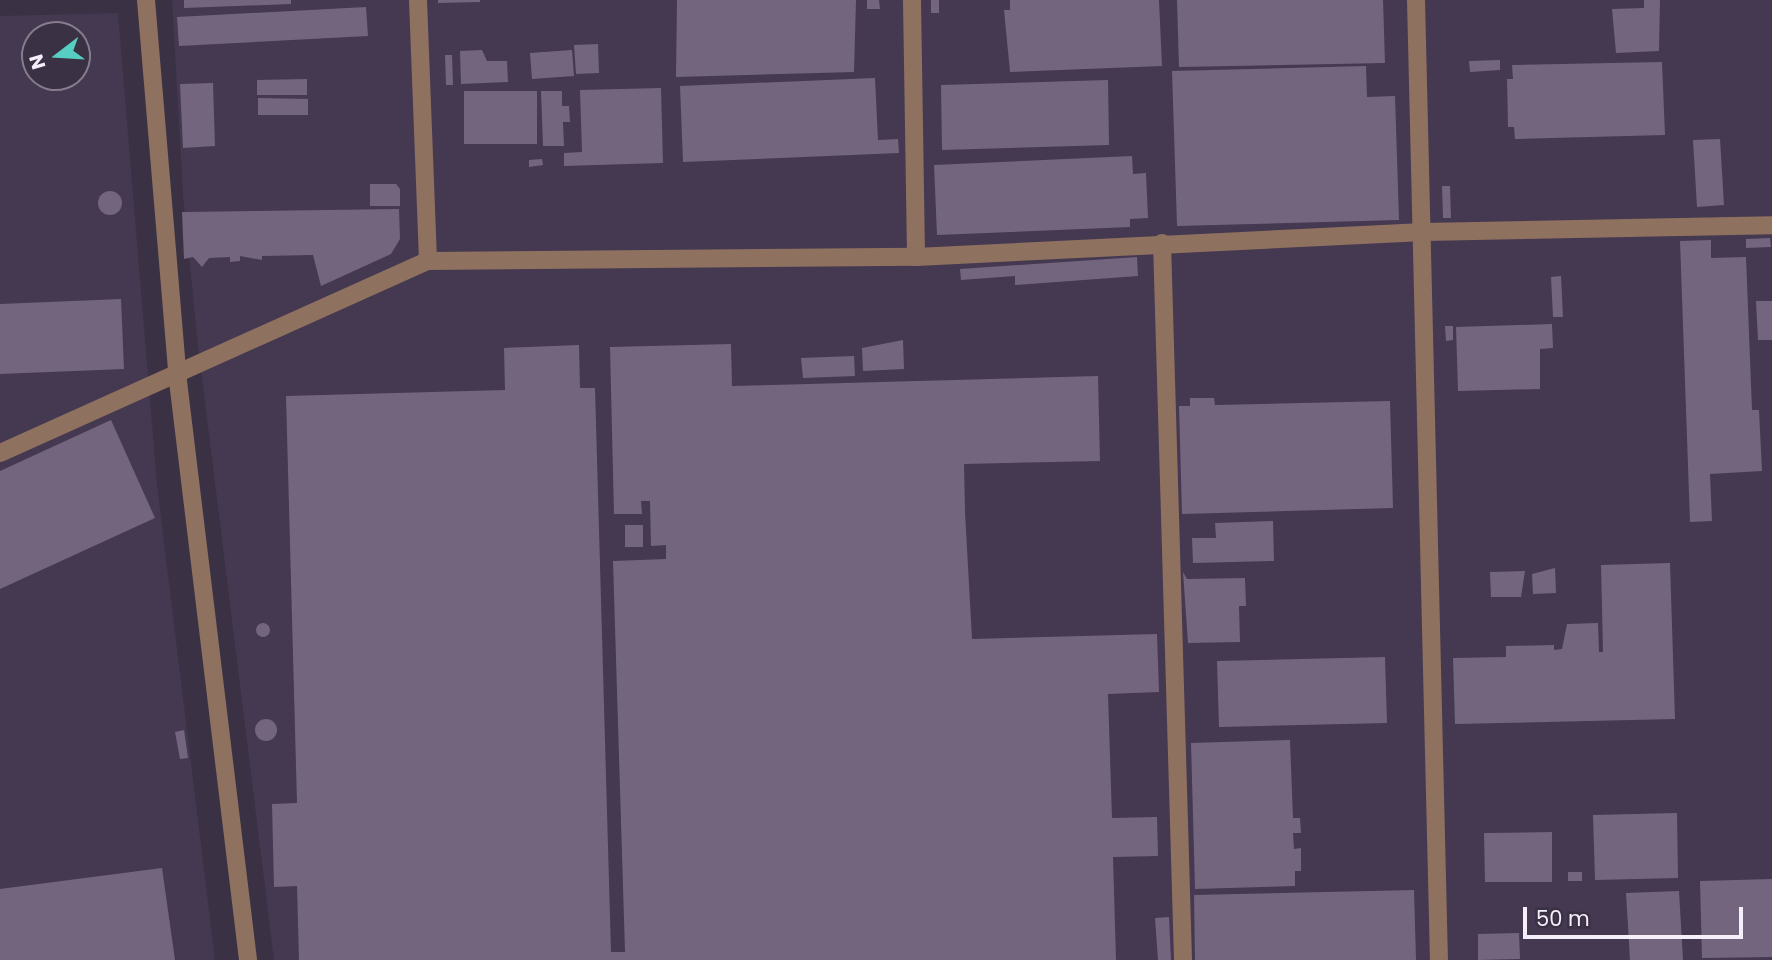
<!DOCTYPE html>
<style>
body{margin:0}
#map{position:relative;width:1772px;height:960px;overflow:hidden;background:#3b3144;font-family:Poppins,sans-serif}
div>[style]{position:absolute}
.built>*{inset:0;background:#453851}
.building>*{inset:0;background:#73657e}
.round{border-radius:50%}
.minor>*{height:18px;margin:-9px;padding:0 9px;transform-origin:9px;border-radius:9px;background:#8f715f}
span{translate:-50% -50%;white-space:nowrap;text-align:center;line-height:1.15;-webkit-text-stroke:7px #3b3144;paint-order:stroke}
.north{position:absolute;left:21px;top:21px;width:70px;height:70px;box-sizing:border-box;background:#3b3144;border:2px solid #857d8e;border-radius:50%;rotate:253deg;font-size:19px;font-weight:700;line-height:28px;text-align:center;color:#f5effc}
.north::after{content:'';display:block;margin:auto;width:24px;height:32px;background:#56cec4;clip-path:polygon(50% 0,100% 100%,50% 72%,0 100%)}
.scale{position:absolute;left:1523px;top:907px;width:220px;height:32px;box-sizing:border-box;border:4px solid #f5effc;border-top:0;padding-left:9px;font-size:21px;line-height:24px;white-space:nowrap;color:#f5effc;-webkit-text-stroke:5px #3b3144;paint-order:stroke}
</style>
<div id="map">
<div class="built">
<i style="clip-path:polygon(172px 0,1772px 0,1772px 960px,274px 960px,197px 337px,183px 194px)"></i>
<i style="clip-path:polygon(evenodd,118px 13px,157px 485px,215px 960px,0 960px,0 16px,118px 13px,35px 35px,77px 35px,77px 77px,35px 77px,35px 35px)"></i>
</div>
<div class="building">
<i style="clip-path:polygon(184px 0,291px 0,291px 4px,184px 8px)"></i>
<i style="clip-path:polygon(438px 0,480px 0,480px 2px,438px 3px)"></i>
<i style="clip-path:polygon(677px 0,856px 0,854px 72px,676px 77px)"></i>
<i style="clip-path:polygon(867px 0,879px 0,880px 9px,867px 9px)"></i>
<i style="clip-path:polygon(931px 0,939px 0,939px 13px,931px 13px)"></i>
<i style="clip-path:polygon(1010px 0,1159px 0,1162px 66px,1010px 72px,1004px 10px,1010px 10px)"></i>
<i style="clip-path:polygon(1177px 0,1383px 0,1385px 63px,1179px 67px)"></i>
<i style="clip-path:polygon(1644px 0,1660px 0,1659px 51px,1616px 53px,1612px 9px,1644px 8px)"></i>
<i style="clip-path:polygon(366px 7px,368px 36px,179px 46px,177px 17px)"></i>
<i style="clip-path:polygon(598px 44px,599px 73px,576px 74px,574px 45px)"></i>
<i style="clip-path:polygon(482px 50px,487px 61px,507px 61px,508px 82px,461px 84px,460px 51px)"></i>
<i style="clip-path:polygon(572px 50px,574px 76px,532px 79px,530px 53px)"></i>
<i style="clip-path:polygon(445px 55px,452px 55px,453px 85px,446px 85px)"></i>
<i style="clip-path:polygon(1500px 60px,1500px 70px,1470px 72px,1469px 61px)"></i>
<i style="clip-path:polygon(1662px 62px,1665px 135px,1515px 139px,1514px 127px,1508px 127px,1507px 79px,1513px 79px,1512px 65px)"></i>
<i style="clip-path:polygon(1366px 66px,1367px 97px,1395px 96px,1399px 220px,1177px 226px,1172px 71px)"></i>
<i style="clip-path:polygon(875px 78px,878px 140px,898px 139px,899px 153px,683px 162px,680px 86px)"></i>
<i style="clip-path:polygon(307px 79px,307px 95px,257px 95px,257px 80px)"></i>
<i style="clip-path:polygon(1108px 80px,1109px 145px,942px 150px,941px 85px)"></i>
<i style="clip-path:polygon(213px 83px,215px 146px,183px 148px,180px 84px)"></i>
<i style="clip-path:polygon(661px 88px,663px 163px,564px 166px,564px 153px,582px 152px,580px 90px)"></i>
<i style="clip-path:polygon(464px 91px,537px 91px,537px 144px,464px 144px)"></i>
<i style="clip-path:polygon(541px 91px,562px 91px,562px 106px,569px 106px,570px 122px,563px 122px,564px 146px,543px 146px)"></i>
<i style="clip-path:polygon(258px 98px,308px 99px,308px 115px,258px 115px)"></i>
<i style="clip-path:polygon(1720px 139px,1724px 205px,1697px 207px,1693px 140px)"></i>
<i style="clip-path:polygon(1132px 156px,1133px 174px,1146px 173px,1148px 218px,1130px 219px,1130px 227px,937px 235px,934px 165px)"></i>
<i style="clip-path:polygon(542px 159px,543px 165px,529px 167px,529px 160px)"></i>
<i style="clip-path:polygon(370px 184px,396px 184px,400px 189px,400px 206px,370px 206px)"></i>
<i style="clip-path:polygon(1442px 186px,1450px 186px,1451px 218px,1443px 218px)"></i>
<i class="round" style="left:98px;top:191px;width:24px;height:24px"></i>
<i style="clip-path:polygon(399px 209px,400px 239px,391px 254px,321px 286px,313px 255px,262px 256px,262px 260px,240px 256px,240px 261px,230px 262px,230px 257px,209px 258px,202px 267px,193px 257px,184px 259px,182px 212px)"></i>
<i style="clip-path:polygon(1770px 238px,1771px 247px,1746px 248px,1746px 239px)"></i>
<i style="clip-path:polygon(1711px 240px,1711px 258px,1746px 257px,1752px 410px,1759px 410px,1762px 471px,1710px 474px,1712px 521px,1690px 522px,1680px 241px)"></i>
<i style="clip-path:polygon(1137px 257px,1138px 276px,1015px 285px,1015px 276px,961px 280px,960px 269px)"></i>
<i style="clip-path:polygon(1561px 276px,1563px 317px,1553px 317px,1551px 277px)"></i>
<i style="clip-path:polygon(121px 299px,124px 369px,0 374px,0 304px)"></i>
<i style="clip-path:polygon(1756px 301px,1772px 301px,1772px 340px,1758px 340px)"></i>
<i style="clip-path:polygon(1552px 324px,1553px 348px,1540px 349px,1540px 389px,1458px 391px,1456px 327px)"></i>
<i style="clip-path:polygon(1445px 326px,1453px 326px,1453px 340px,1446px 341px)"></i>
<i style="clip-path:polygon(903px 340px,904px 369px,863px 371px,862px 348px)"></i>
<i style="clip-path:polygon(731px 344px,732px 386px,1098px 376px,1100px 461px,964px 464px,965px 512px,972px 639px,1157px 634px,1159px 692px,1108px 694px,1112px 818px,1157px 817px,1158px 856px,1113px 857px,1116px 960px,299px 960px,297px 886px,274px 887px,272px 804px,297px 803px,286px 396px,505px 390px,504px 348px,579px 345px,580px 388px,595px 388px,611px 952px,625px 952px,613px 561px,666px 559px,666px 545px,651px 546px,650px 501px,641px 501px,642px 514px,614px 514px,610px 347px)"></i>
<i style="clip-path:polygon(854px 356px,855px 376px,803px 378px,801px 358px)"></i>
<i style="clip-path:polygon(1190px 398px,1214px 398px,1215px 405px,1390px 401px,1393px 508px,1182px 514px,1179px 406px,1190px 406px)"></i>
<i style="clip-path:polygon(111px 420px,155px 518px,0 589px,0 471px)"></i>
<i style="clip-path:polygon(1273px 521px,1274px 561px,1193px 563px,1192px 538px,1216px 538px,1215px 523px)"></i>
<i style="clip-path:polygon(625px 525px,643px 525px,643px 547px,625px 547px)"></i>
<i style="clip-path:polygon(1670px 563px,1675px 719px,1455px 724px,1453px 658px,1506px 657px,1506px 646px,1554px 645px,1554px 650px,1562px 649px,1567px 624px,1598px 623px,1599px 652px,1603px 652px,1601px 565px)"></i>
<i style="clip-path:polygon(1555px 568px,1556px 593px,1533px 594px,1532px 574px)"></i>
<i style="clip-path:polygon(1525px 571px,1521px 597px,1491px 597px,1490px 572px)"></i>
<i style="clip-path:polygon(1183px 572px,1187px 579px,1245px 578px,1246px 606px,1239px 606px,1240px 642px,1188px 643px)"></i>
<i class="round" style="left:256px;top:623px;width:14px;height:14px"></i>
<i style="clip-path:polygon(1385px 657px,1387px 723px,1219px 727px,1217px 661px)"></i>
<i class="round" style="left:255px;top:719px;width:22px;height:22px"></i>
<i style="clip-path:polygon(184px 730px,188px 758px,180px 759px,175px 732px)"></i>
<i style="clip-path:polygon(1290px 740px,1293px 818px,1300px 818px,1301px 833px,1293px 833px,1294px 849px,1301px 848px,1301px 871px,1295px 871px,1295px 886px,1195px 889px,1191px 743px)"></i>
<i style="clip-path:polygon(1677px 813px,1678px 878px,1595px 880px,1593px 815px)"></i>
<i style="clip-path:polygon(1552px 832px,1552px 882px,1485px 882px,1484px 833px)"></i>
<i style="clip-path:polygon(162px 868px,175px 960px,0 960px,0 889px)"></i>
<i style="clip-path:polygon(1568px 872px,1582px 872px,1582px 881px,1568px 881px)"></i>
<i style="clip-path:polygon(1772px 879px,1772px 957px,1702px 958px,1700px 881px)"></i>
<i style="clip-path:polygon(1414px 890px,1416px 960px,1195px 960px,1194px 895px)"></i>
<i style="clip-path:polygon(1679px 891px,1683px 960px,1630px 960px,1626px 893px)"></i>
<i style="clip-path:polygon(1169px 917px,1171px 960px,1158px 960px,1155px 918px)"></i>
<i style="clip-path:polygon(1519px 933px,1520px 959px,1478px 960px,1478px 934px)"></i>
</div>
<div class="minor">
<i style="left:146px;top:0;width:374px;rotate:85.2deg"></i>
<i style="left:177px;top:373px;width:591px;rotate:83.1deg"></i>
<i style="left:418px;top:0;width:261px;rotate:87.8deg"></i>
<i style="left:912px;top:0;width:257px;rotate:89.1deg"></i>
<i style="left:1416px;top:0;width:960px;rotate:88.63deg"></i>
<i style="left:1162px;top:243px;width:717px;rotate:88.32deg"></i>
<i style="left:0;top:453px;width:469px;rotate:-24.2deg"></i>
<i style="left:428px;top:261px;width:488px;rotate:-0.5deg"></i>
<i style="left:916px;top:257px;width:508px;rotate:-2.82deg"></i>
<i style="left:1423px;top:232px;width:349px;rotate:-1.1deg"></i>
</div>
<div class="north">N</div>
<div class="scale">50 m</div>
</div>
